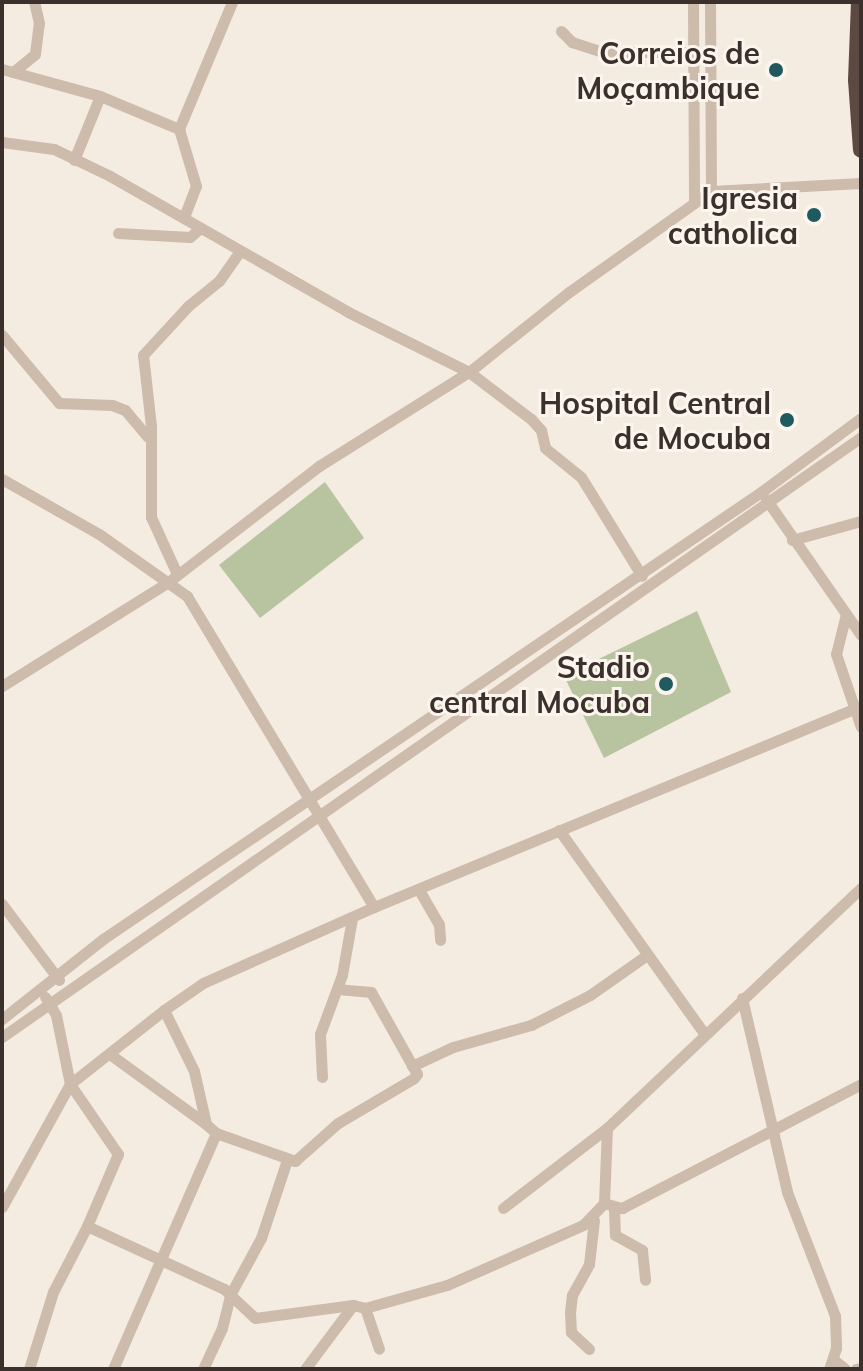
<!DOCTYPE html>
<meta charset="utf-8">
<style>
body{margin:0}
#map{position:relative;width:863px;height:1371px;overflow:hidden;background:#f4ebe1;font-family:Mulish,sans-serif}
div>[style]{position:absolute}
.green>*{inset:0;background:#b8c4a0}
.minor>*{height:11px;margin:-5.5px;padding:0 5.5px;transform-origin:5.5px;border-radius:5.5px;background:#cdbbac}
.highway>*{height:16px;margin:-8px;padding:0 8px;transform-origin:8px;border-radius:8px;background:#5c4a42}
.dots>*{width:22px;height:22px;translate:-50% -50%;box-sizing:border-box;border:4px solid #fbf5ee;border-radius:50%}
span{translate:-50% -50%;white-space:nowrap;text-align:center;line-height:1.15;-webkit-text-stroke:6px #fbf5ee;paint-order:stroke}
.poi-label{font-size:30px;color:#3b302b;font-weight:700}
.right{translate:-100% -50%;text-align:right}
.frame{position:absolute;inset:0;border:4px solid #3b302b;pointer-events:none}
</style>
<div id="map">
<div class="green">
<i style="clip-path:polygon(325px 482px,364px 538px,260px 618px,219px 565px)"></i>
<i style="clip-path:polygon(697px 611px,731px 692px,604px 758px,564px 676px)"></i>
</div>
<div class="minor">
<i style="left:693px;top:2px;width:200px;rotate:89.7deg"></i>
<i style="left:710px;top:2px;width:189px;rotate:89.7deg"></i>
<i style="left:561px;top:31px;width:16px;rotate:45deg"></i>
<i style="left:572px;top:42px;width:33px;rotate:18deg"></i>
<i style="left:603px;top:52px;width:89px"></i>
<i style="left:2px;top:69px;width:102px;rotate:15.4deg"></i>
<i style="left:100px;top:96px;width:69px;rotate:112.1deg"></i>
<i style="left:13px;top:72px;width:28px;rotate:-39deg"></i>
<i style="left:35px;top:54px;width:31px;rotate:-83deg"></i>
<i style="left:39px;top:23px;width:22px;rotate:-103deg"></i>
<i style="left:100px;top:96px;width:86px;rotate:22.7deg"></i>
<i style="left:2px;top:142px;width:52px;rotate:7.7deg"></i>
<i style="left:54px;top:149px;width:62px;rotate:25.7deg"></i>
<i style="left:110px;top:176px;width:274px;rotate:29.7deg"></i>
<i style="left:348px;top:312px;width:135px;rotate:26.4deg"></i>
<i style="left:469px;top:372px;width:78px;rotate:37.2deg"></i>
<i style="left:531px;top:419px;width:15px;rotate:48deg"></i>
<i style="left:541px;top:430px;width:18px;rotate:77deg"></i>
<i style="left:545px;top:448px;width:46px;rotate:38.9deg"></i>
<i style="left:581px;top:477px;width:116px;rotate:58.4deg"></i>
<i style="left:184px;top:217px;width:33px;rotate:-69deg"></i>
<i style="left:196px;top:186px;width:59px;rotate:-106.6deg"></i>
<i style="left:179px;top:129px;width:138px;rotate:-67.3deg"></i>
<i style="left:118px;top:233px;width:72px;rotate:3.2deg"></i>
<i style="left:190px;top:237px;width:13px;rotate:-42deg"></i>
<i style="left:2px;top:335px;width:89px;rotate:50deg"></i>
<i style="left:59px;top:403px;width:53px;rotate:2.2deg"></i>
<i style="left:112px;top:405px;width:14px;rotate:21deg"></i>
<i style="left:125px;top:410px;width:35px;rotate:50deg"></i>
<i style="left:2px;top:479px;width:112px;rotate:29.6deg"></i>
<i style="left:99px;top:534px;width:108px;rotate:35.2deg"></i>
<i style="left:187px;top:596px;width:363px;rotate:59deg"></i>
<i style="left:766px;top:499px;width:166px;rotate:55.1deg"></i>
<i style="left:792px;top:540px;width:72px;rotate:-15.4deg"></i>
<i style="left:177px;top:574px;width:63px;rotate:-114.5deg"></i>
<i style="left:151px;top:517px;width:91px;rotate:-90deg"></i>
<i style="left:151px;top:426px;width:71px;rotate:-96.4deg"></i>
<i style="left:143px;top:355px;width:67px;rotate:-47.4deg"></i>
<i style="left:188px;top:306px;width:40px;rotate:-39deg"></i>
<i style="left:219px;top:281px;width:35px;rotate:-55deg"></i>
<i style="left:846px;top:614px;width:41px;rotate:104deg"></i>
<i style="left:836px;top:654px;width:77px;rotate:71.1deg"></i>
<i style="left:2px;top:686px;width:195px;rotate:-32deg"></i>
<i style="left:167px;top:583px;width:192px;rotate:-37.6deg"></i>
<i style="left:319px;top:466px;width:177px;rotate:-32.1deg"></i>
<i style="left:469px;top:372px;width:128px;rotate:-38.7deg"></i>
<i style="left:569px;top:292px;width:174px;rotate:-35.4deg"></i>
<i style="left:711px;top:191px;width:150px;rotate:-3.1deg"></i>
<i style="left:559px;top:830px;width:248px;rotate:54.5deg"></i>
<i style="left:419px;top:890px;width:39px;rotate:60deg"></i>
<i style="left:439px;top:924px;width:16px;rotate:86deg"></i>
<i style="left:2px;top:904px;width:95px;rotate:53.1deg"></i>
<i style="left:742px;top:998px;width:199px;rotate:76.9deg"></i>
<i style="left:787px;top:1192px;width:133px;rotate:68.8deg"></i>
<i style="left:835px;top:1316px;width:32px;rotate:88deg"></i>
<i style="left:836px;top:1348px;width:22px;rotate:108deg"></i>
<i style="left:164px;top:1010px;width:120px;rotate:141.8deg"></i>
<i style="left:70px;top:1084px;width:85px;rotate:55.6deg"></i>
<i style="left:118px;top:1154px;width:78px;rotate:113.3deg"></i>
<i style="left:87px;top:1226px;width:151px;rotate:24.7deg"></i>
<i style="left:224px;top:1289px;width:42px;rotate:43.1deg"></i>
<i style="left:255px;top:1318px;width:99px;rotate:-7.6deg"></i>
<i style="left:2px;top:1019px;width:129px;rotate:-38.4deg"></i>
<i style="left:103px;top:939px;width:795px;rotate:-34.19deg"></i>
<i style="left:761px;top:492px;width:124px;rotate:-36.5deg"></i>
<i style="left:2px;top:1037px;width:1048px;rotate:-34.93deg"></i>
<i style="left:111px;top:1055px;width:117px;rotate:36deg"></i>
<i style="left:412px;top:1066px;width:45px;rotate:-24.9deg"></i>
<i style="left:453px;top:1047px;width:81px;rotate:-15.8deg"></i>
<i style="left:531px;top:1025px;width:66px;rotate:-27deg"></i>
<i style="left:590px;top:995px;width:70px;rotate:-35.1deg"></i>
<i style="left:322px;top:1077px;width:43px;rotate:-92.7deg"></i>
<i style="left:320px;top:1034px;width:63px;rotate:-69.6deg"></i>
<i style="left:342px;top:975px;width:58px;rotate:-80deg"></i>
<i style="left:607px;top:1128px;width:75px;rotate:92.3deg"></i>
<i style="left:604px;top:1203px;width:19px;rotate:16deg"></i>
<i style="left:622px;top:1208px;width:269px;rotate:-27.4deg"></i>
<i style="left:216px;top:1133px;width:84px;rotate:19.5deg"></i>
<i style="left:295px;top:1161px;width:57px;rotate:-41.5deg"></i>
<i style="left:338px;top:1123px;width:88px;rotate:-30.6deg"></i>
<i style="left:414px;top:1078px;width:5px;rotate:-53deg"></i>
<i style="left:417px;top:1074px;width:94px;rotate:-119.3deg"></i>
<i style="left:371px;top:992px;width:33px;rotate:-175deg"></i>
<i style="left:2px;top:1207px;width:141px;rotate:-61.1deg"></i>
<i style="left:70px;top:1084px;width:70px;rotate:-101.5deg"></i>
<i style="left:56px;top:1015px;width:21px;rotate:-121deg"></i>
<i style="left:503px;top:1208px;width:131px;rotate:-37.6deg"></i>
<i style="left:607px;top:1128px;width:349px;rotate:-43.4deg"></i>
<i style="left:614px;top:1208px;width:27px;rotate:88deg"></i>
<i style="left:615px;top:1235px;width:31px;rotate:29deg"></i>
<i style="left:642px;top:1250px;width:30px;rotate:84deg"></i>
<i style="left:365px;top:1308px;width:85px;rotate:-15.7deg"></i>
<i style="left:447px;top:1285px;width:149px;rotate:-23.8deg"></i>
<i style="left:583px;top:1225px;width:30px;rotate:-46deg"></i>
<i style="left:589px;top:1349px;width:25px;rotate:-137deg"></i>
<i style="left:571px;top:1332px;width:19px;rotate:-93deg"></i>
<i style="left:570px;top:1313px;width:18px;rotate:-84deg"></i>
<i style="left:572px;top:1295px;width:35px;rotate:-61deg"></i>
<i style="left:589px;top:1264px;width:44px;rotate:-83.5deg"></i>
<i style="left:834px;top:1360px;width:14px;rotate:39deg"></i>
<i style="left:29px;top:1369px;width:81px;rotate:-72.7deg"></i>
<i style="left:53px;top:1292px;width:74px;rotate:-62.7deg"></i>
<i style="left:113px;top:1369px;width:257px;rotate:-66.4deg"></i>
<i style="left:216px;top:1133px;width:13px;rotate:-138deg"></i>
<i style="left:206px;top:1124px;width:54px;rotate:-102.8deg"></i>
<i style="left:194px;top:1071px;width:68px;rotate:-116.2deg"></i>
<i style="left:164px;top:1010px;width:47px;rotate:-34.7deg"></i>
<i style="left:203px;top:983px;width:187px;rotate:-24deg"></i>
<i style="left:374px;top:907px;width:527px;rotate:-22.43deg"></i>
<i style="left:203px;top:1369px;width:45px;rotate:-65.1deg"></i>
<i style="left:222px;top:1328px;width:34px;rotate:-76deg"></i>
<i style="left:230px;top:1295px;width:65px;rotate:-61.5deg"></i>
<i style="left:261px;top:1238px;width:82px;rotate:-71.6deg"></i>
<i style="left:305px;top:1369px;width:80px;rotate:-53.1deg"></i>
<i style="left:353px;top:1305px;width:12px;rotate:14deg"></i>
<i style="left:365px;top:1308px;width:43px;rotate:71.1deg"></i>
<i style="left:856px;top:1369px;width:5px;rotate:-11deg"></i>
</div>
<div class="highway">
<i style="left:859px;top:2px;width:78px;rotate:92.2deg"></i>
<i style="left:856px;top:80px;width:70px;rotate:85.9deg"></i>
</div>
<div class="dots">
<i style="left:776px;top:70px;background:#1f5a5e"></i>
<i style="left:814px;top:215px;background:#1f5a5e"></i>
<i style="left:787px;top:420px;background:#1f5a5e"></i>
<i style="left:666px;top:684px;background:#1f5a5e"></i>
</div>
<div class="poi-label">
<span class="right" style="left:760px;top:70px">Correios de<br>Moçambique</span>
<span class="right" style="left:798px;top:215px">Igresia<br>catholica</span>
<span class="right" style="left:771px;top:420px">Hospital Central<br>de Mocuba</span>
<span class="right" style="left:650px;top:684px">Stadio<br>central Mocuba</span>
</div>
<div class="frame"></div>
</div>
